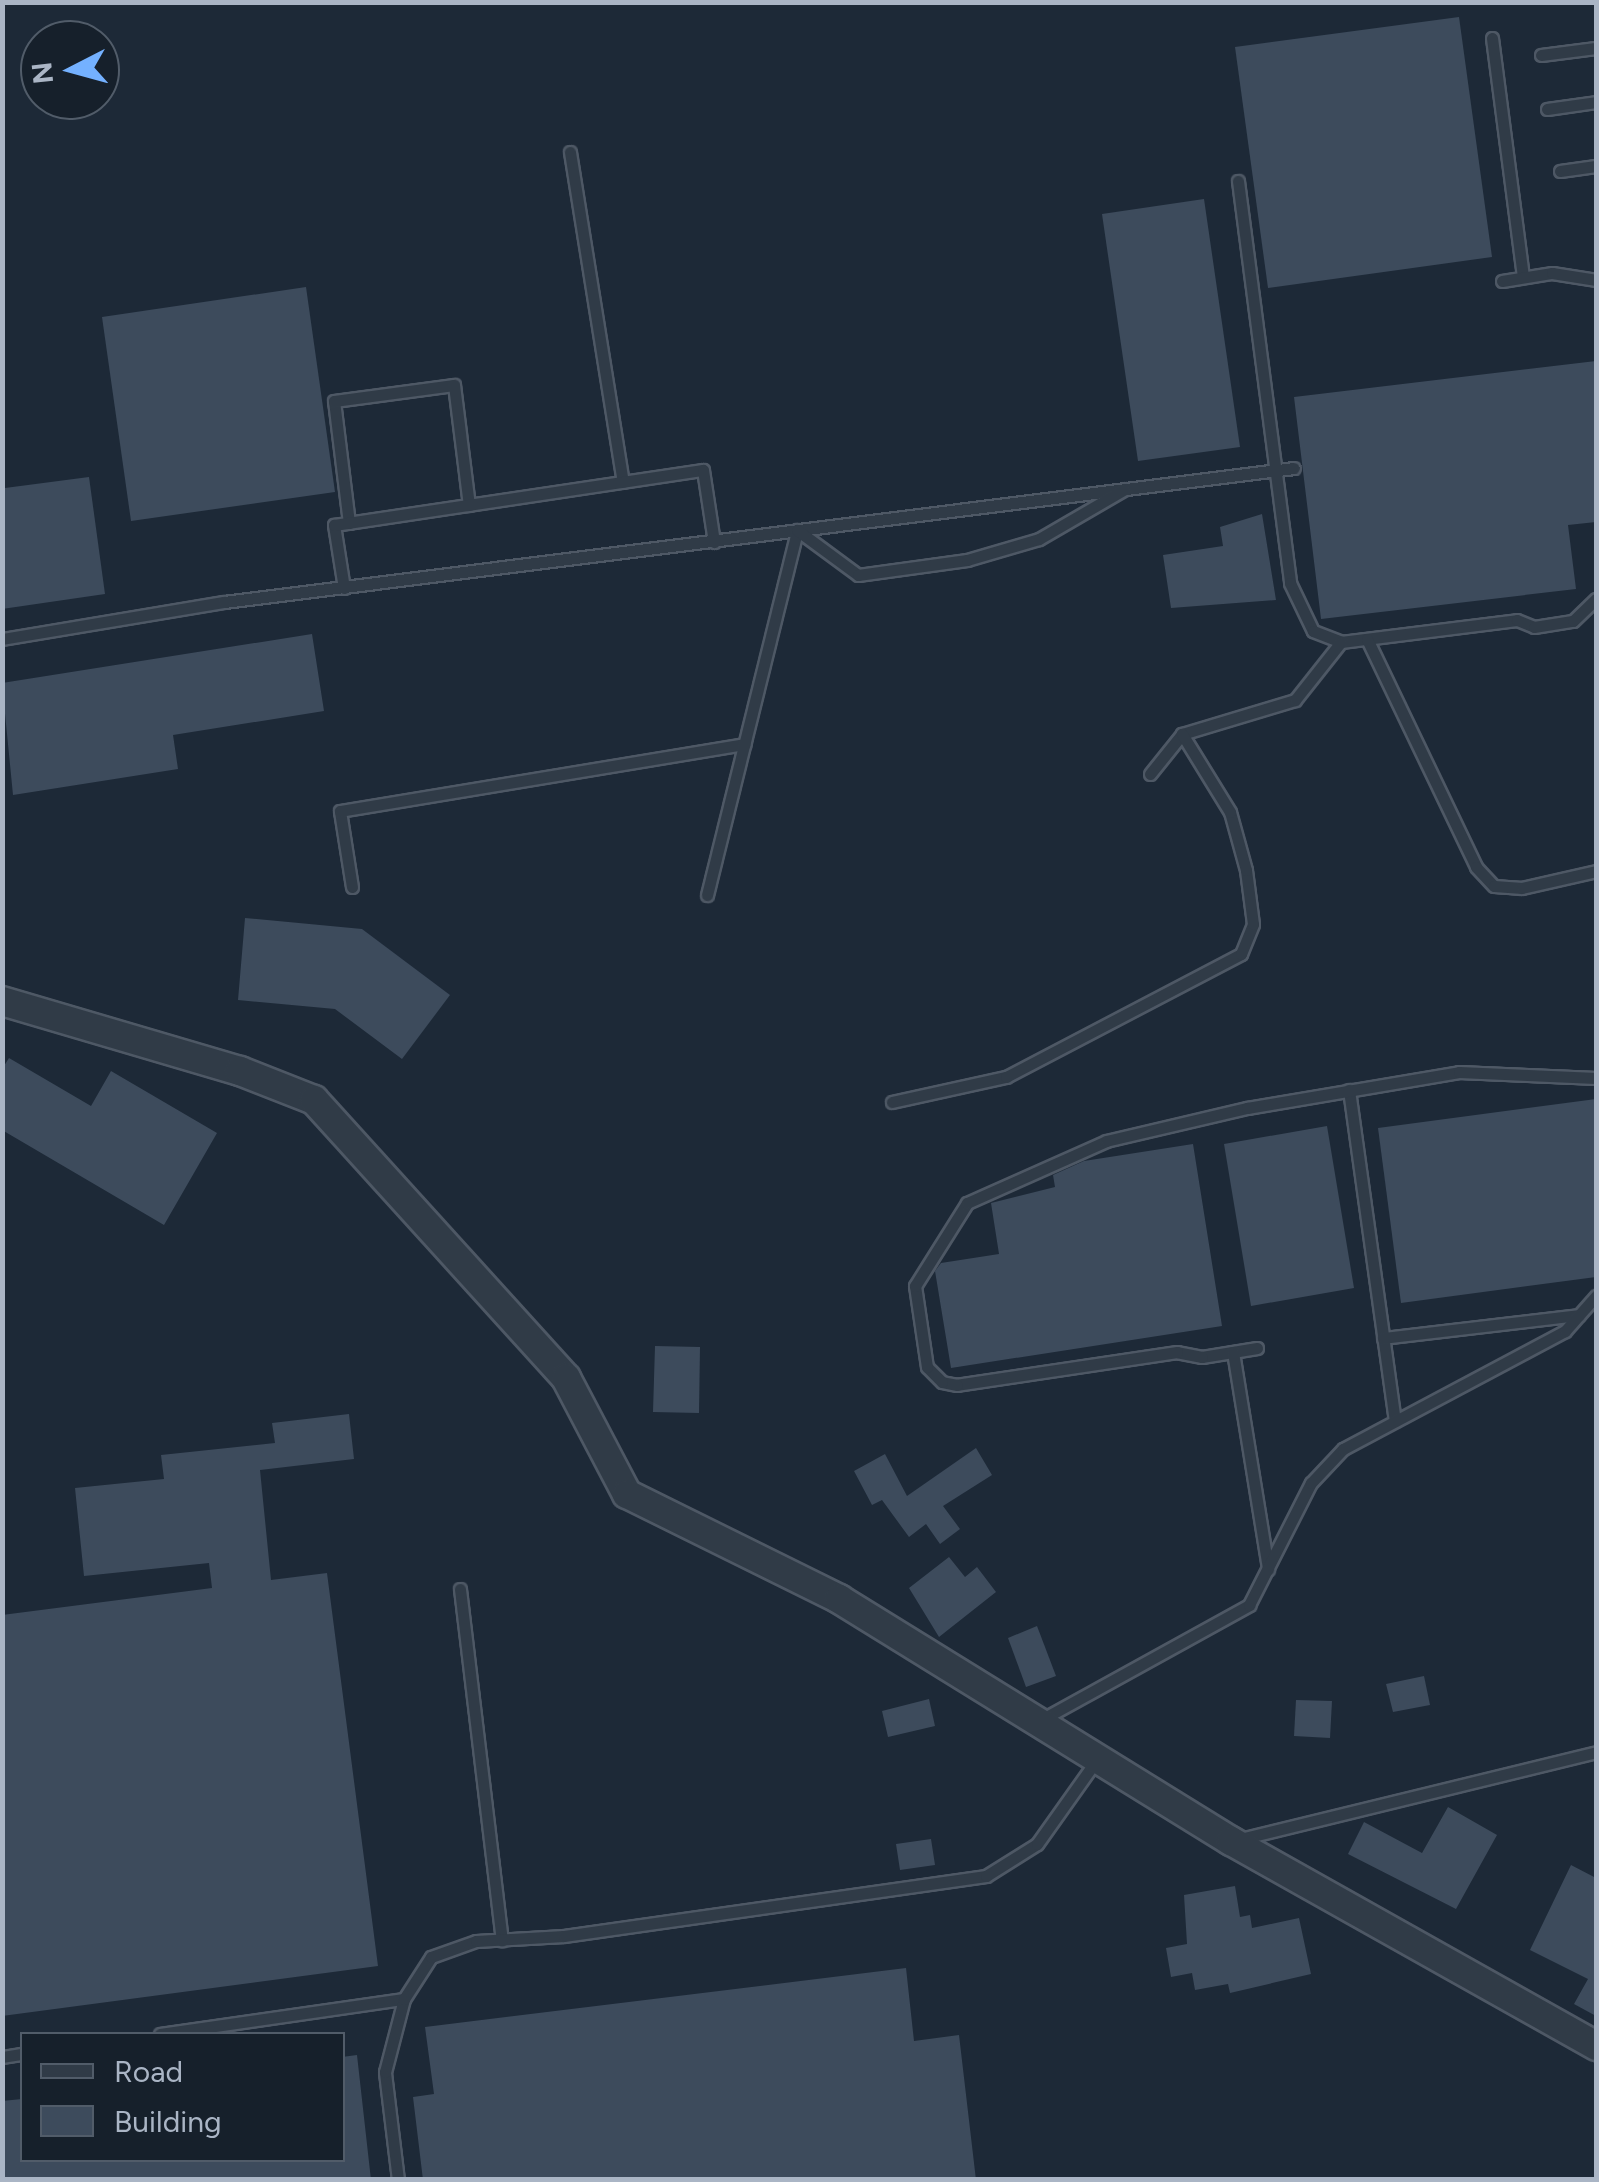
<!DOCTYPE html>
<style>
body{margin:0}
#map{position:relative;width:1599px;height:2182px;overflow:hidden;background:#1d2937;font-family:Figtree,sans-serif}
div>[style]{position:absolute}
.building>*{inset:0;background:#3d4b5c}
.roads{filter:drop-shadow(2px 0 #4e5865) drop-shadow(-2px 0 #4e5865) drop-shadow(0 2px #4e5865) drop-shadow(0 -2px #4e5865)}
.service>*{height:11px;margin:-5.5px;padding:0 5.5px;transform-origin:5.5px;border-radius:5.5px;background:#303b47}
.tertiary>*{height:28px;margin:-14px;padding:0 14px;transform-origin:14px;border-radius:14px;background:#303b47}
span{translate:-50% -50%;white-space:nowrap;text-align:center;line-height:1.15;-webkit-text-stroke:9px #16202b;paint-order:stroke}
.frame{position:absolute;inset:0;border:5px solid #aab5c5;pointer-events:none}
.legend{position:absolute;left:20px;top:2032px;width:325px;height:130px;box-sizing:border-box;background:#16202b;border:2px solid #515c69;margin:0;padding:12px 18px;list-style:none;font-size:30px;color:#aab5c5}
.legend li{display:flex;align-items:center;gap:20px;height:50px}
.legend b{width:50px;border:2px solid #515c69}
.north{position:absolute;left:20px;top:20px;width:100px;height:100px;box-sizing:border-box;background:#16202b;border:2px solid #515c69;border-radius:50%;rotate:264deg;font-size:28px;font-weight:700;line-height:40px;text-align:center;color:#aab5c5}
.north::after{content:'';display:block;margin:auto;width:35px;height:45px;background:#74b1ff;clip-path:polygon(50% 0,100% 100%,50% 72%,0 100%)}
</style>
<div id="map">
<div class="building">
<i style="clip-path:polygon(1459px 17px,1492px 257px,1268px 288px,1235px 47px)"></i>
<i style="clip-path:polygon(1204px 199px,1240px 447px,1138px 461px,1102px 214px)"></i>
<i style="clip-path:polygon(306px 287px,335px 492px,131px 521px,102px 317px)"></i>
<i style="clip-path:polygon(1596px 361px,1596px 522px,1568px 525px,1576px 589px,1321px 619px,1294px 397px)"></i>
<i style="clip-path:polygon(89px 477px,105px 594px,2px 609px,5px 488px)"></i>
<i style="clip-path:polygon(1262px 514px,1276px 600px,1171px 608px,1163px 555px,1223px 546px,1220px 527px)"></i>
<i style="clip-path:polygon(312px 634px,324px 711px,173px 735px,178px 769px,13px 795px,2px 683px)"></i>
<i style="clip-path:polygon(245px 918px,362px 929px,450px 995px,402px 1059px,335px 1009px,238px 1000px)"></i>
<i style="clip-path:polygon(9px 1058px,91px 1106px,111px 1071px,217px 1133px,164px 1225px,2px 1130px,2px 1069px)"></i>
<i style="clip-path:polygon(1596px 1099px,1596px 1277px,1401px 1303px,1378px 1128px)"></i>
<i style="clip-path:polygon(1327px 1126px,1354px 1288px,1251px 1306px,1224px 1144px)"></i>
<i style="clip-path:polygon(1193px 1144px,1222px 1326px,951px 1368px,935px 1271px,941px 1263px,999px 1254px,991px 1203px,1055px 1187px,1053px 1175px,1084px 1161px)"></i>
<i style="clip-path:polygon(655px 1346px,700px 1347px,699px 1413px,653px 1412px)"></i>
<i style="clip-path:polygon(349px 1414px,354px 1459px,260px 1470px,271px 1580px,327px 1573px,378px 1966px,2px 2016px,2px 1615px,212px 1588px,209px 1563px,84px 1576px,75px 1488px,164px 1479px,161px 1455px,275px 1443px,272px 1423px)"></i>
<i style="clip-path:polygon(976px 1448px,992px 1475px,943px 1506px,960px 1529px,940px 1544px,926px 1524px,909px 1537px,882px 1500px,872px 1505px,854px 1471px,885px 1454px,907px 1496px)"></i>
<i style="clip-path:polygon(949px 1557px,965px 1577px,977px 1567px,996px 1592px,939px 1637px,909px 1588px)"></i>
<i style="clip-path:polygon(1037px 1626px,1056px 1676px,1026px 1687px,1008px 1638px)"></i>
<i style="clip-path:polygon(1424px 1676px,1430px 1705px,1393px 1712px,1386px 1684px)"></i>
<i style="clip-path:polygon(929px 1699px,935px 1726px,888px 1737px,882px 1711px)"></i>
<i style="clip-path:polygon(1296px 1700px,1332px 1701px,1330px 1738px,1294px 1736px)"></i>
<i style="clip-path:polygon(1448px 1807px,1497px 1835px,1456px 1909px,1348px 1854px,1364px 1822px,1422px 1853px)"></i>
<i style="clip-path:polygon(931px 1839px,935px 1865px,900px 1870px,896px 1844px)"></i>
<i style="clip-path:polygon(1571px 1865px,1596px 1878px,1596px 2016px,1574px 2004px,1588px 1979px,1530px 1950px)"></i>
<i style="clip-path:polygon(1235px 1886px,1240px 1917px,1250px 1915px,1252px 1928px,1299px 1918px,1311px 1974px,1230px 1993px,1228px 1984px,1195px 1990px,1192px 1973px,1171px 1977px,1166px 1948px,1187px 1944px,1184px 1895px)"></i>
<i style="clip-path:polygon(906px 1968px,914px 2041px,959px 2035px,976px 2180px,423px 2180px,413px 2097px,434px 2094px,425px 2027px)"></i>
<i style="clip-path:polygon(357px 2055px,371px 2180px,2px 2180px,2px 2101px,22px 2099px,22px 2160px,342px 2160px,342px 2057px)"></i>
</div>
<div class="roads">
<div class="service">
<i style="left:1492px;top:38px;width:241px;rotate:82.6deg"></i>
<i style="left:1541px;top:55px;width:55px;rotate:-7.3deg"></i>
<i style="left:1547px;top:109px;width:49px;rotate:-8.1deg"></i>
<i style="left:570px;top:152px;width:334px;rotate:80.9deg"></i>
<i style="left:1560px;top:171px;width:36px;rotate:-8deg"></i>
<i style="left:1238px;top:181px;width:405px;rotate:82.6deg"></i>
<i style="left:1290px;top:583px;width:53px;rotate:64.4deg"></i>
<i style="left:1313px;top:631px;width:30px;rotate:21deg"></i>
<i style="left:1341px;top:642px;width:177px;rotate:-7.1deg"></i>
<i style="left:1517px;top:620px;width:18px;rotate:22deg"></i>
<i style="left:1534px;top:627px;width:39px;rotate:-9deg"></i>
<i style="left:1573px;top:621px;width:32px;rotate:-44deg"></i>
<i style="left:1502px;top:281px;width:51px;rotate:-9.1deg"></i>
<i style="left:1552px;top:273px;width:45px;rotate:9deg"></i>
<i style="left:349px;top:523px;width:123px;rotate:-97deg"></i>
<i style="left:334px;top:401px;width:121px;rotate:-7.6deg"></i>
<i style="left:454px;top:385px;width:121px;rotate:82.9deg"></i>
<i style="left:344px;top:588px;width:64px;rotate:-99deg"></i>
<i style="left:334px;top:525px;width:373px;rotate:-8.5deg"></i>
<i style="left:703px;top:470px;width:73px;rotate:81.3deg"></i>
<i style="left:2px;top:639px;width:225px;rotate:-9.5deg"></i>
<i style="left:224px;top:602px;width:1078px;rotate:-7.14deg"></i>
<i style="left:1367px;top:639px;width:253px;rotate:64.4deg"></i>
<i style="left:1476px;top:867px;width:26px;rotate:47deg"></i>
<i style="left:1494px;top:886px;width:28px;rotate:4deg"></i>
<i style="left:1522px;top:888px;width:76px;rotate:-12.9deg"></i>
<i style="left:1150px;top:774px;width:51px;rotate:-51.3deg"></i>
<i style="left:1182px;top:734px;width:118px;rotate:-16.7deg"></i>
<i style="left:1295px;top:700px;width:74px;rotate:-51.6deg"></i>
<i style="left:352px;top:887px;width:77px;rotate:-99deg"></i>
<i style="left:340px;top:811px;width:410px;rotate:-9.4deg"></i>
<i style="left:707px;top:895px;width:376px;rotate:-76.1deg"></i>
<i style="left:797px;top:530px;width:76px;rotate:36.4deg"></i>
<i style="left:858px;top:575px;width:110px;rotate:-7.8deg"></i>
<i style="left:967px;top:560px;width:75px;rotate:-16.3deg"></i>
<i style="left:1039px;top:539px;width:99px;rotate:-30.2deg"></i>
<i style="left:1349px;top:1090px;width:334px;rotate:82.1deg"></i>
<i style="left:892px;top:1102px;width:117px;rotate:-12.4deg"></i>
<i style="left:1006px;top:1077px;width:265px;rotate:-27.6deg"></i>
<i style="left:1241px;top:954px;width:32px;rotate:-68deg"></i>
<i style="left:1253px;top:924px;width:54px;rotate:-97.4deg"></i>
<i style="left:1246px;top:870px;width:60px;rotate:-105.4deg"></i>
<i style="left:1230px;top:812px;width:92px;rotate:-121.6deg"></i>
<i style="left:1383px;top:1338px;width:197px;rotate:-6.7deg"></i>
<i style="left:1257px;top:1348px;width:56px;rotate:170.7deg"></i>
<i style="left:1202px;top:1357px;width:25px;rotate:-169deg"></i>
<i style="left:1177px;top:1352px;width:222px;rotate:171.5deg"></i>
<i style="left:957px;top:1385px;width:15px;rotate:-169deg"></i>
<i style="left:942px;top:1382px;width:21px;rotate:-135deg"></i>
<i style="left:927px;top:1367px;width:82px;rotate:-98.4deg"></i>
<i style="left:915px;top:1286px;width:98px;rotate:-57.9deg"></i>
<i style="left:967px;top:1203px;width:152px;rotate:-24deg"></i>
<i style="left:1106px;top:1141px;width:145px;rotate:-13.2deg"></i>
<i style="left:1247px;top:1108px;width:215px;rotate:-9.6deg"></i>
<i style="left:1459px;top:1072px;width:137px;rotate:2.5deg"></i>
<i style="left:1233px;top:1352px;width:220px;rotate:80.8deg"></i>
<i style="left:460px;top:1589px;width:354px;rotate:83.2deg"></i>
<i style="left:1041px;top:1720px;width:238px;rotate:-28.9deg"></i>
<i style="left:1249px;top:1605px;width:137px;rotate:-63.1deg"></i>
<i style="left:1311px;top:1483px;width:47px;rotate:-46.7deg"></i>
<i style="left:1343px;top:1449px;width:251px;rotate:-28deg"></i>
<i style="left:1565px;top:1331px;width:47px;rotate:-48.5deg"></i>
<i style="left:1240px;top:1839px;width:366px;rotate:-13.7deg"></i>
<i style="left:160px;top:2034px;width:246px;rotate:-8.2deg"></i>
<i style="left:2px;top:2057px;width:20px;rotate:-9deg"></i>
<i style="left:398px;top:2180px;width:109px;rotate:-96.9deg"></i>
<i style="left:385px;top:2072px;width:75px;rotate:-75.4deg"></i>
<i style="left:404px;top:1999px;width:50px;rotate:-57.3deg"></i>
<i style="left:431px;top:1957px;width:48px;rotate:-19.6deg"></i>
<i style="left:476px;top:1941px;width:88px;rotate:-3.3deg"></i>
<i style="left:564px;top:1936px;width:426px;rotate:-8.1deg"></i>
<i style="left:986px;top:1876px;width:60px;rotate:-32.1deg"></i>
<i style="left:1037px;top:1844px;width:105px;rotate:-54.7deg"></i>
</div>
<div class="tertiary">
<i style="left:2px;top:1001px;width:248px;rotate:16.4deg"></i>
<i style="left:240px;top:1071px;width:79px;rotate:21.4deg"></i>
<i style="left:314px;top:1100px;width:375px;rotate:47.8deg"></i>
<i style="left:566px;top:1378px;width:131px;rotate:62.3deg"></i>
<i style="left:627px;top:1494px;width:237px;rotate:26.3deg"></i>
<i style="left:839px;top:1599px;width:461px;rotate:31.7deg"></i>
<i style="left:1231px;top:1841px;width:419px;rotate:29.3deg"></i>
</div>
</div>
<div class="frame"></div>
<ul class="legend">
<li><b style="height:12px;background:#303b47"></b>Road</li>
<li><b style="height:28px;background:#3d4b5c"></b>Building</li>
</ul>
<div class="north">N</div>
</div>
